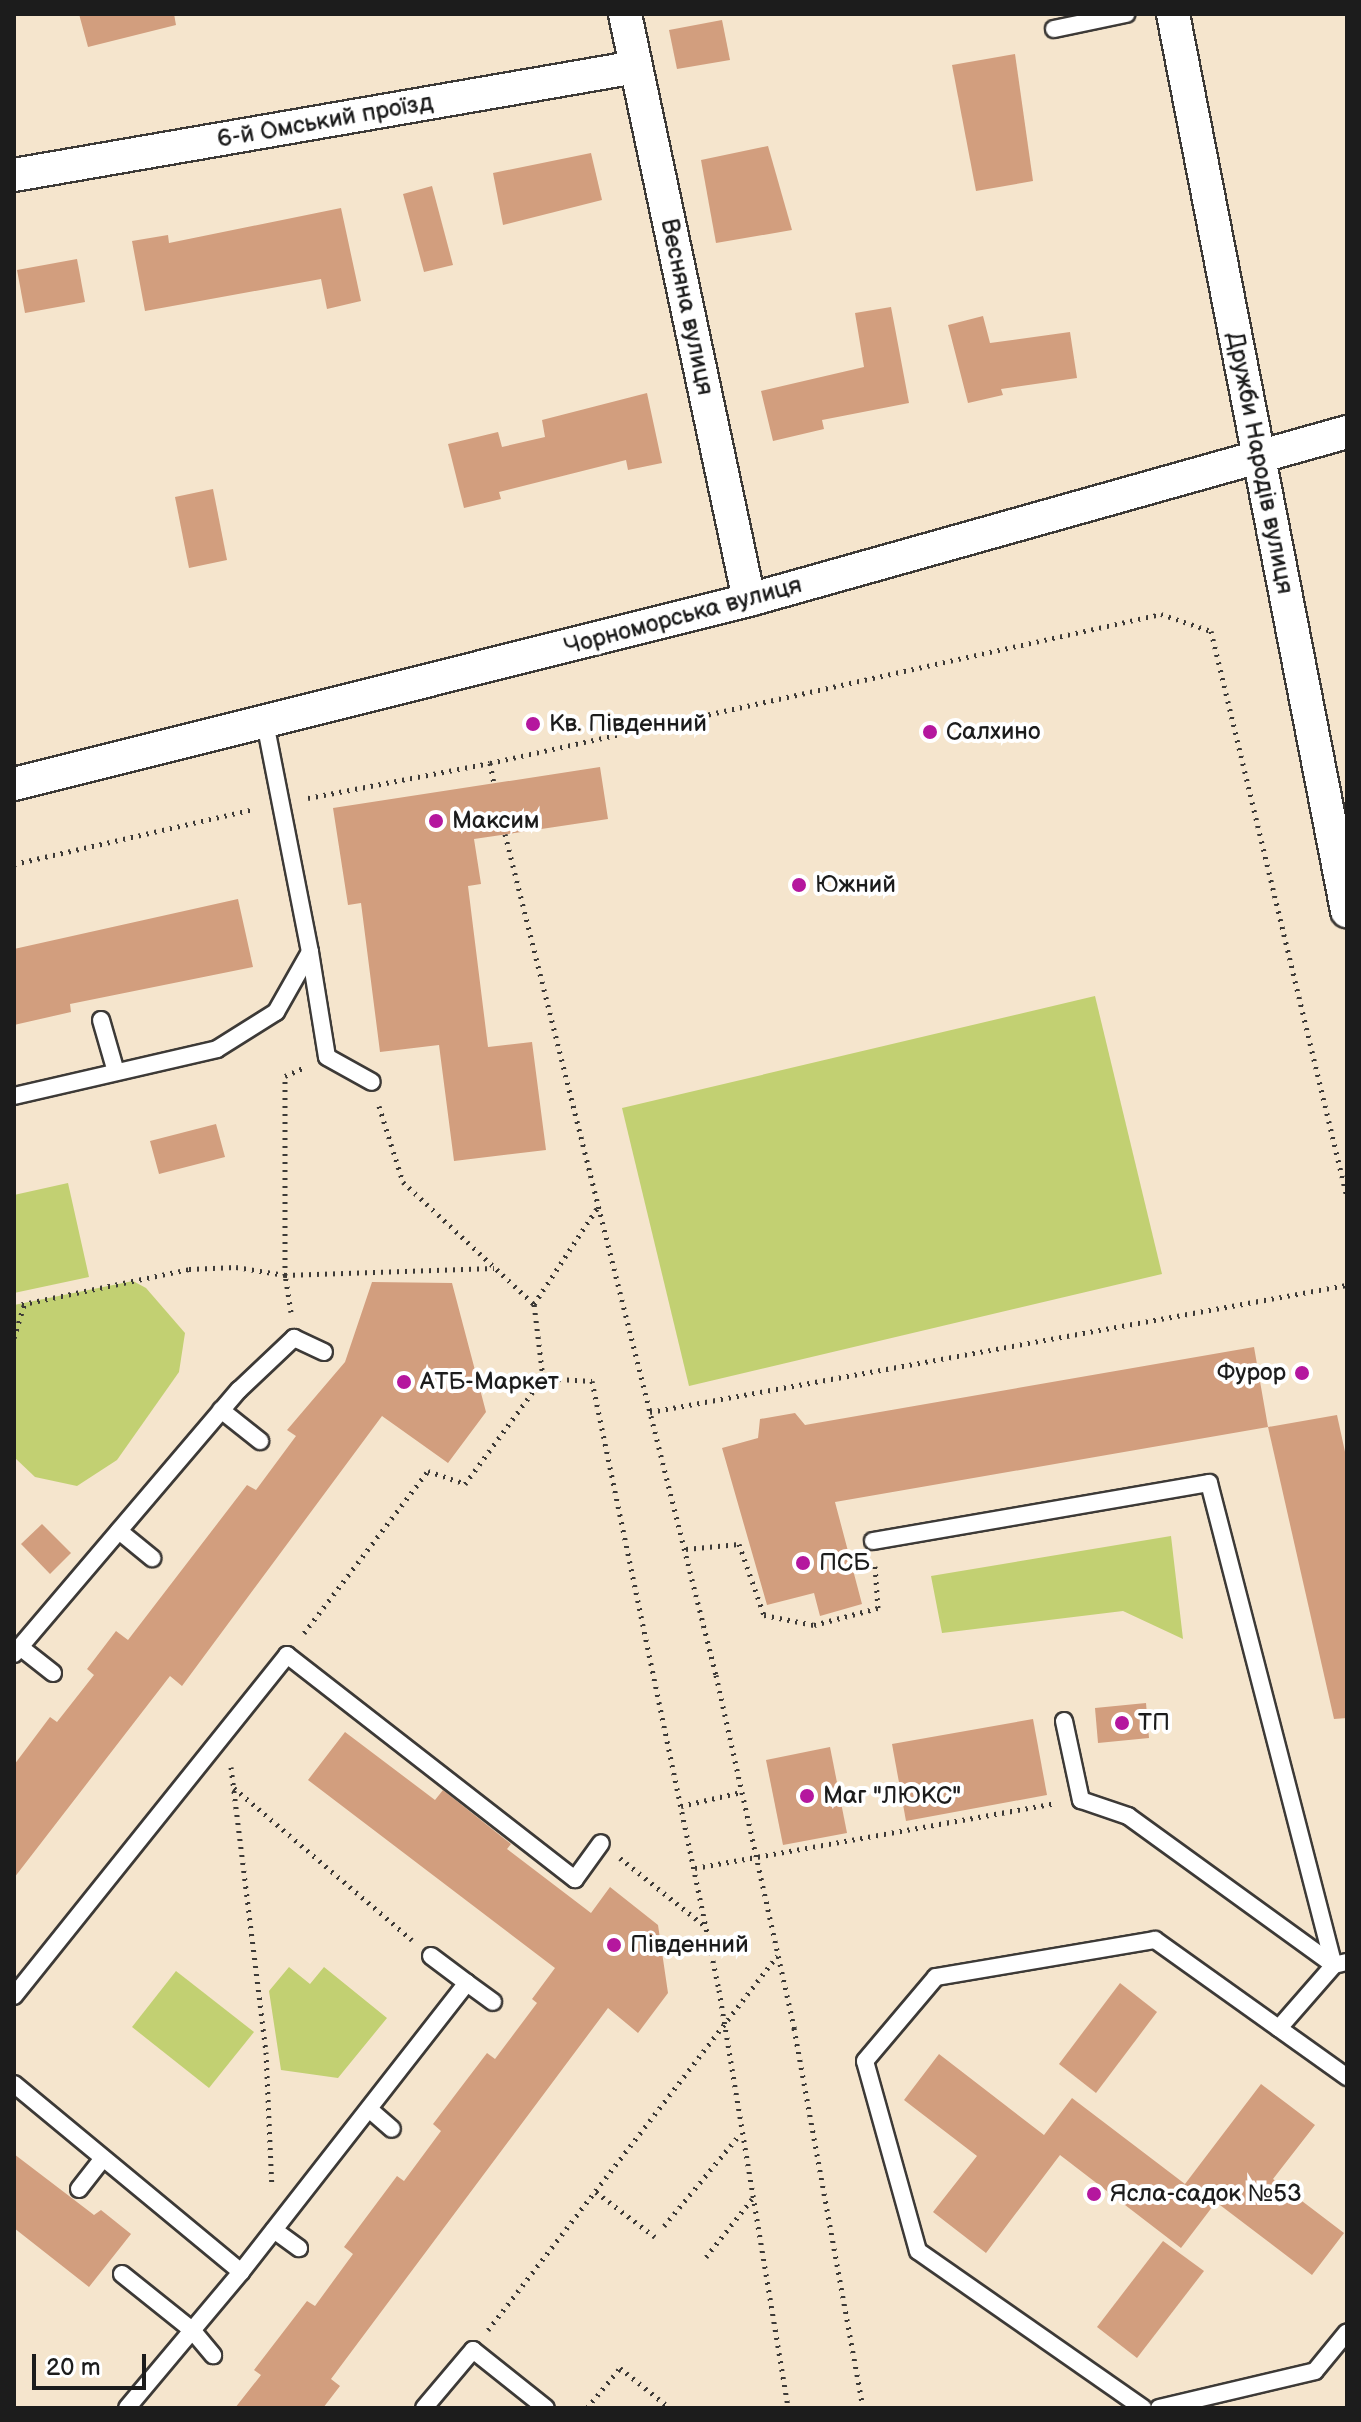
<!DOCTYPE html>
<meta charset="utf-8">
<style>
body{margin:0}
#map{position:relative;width:1361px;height:2422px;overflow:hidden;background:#f5e5cd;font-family:"Balsamiq Sans",sans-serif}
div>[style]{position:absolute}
.green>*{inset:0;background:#c2d072}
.building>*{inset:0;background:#d29e7e}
.path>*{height:5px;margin-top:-2.5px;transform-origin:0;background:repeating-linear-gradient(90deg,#3d3a37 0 2px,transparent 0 8px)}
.roads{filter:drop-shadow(2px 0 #3d3a37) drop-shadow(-2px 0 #3d3a37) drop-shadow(0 2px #3d3a37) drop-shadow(0 -2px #3d3a37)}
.lane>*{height:16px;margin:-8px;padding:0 8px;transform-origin:8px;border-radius:8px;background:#fff}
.street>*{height:32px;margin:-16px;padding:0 16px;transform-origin:16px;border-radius:16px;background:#fff}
.dots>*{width:22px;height:22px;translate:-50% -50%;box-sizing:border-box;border:4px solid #fff;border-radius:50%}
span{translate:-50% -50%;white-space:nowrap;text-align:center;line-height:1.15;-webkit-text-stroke:8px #fff;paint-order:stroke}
.street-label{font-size:24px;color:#1c1c1c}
.poi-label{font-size:24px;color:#1c1c1c}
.left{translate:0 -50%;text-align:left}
.right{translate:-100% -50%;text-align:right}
.frame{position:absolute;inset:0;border:16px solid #1c1c1c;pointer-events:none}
.scale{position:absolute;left:32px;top:2354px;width:114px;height:36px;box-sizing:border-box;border:4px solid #1c1c1c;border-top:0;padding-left:10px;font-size:24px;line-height:28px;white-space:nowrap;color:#1c1c1c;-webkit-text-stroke:6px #fff;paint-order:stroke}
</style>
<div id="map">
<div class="green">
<i style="clip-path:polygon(1095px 996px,1162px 1274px,689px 1386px,622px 1108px)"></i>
<i style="clip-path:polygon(68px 1183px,89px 1277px,14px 1293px,14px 1195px)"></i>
<i style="clip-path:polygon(133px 1281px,146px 1288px,185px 1333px,179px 1372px,117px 1460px,77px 1486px,35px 1477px,14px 1457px,14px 1305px)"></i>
<i style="clip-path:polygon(1171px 1536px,1183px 1639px,1123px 1611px,942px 1633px,931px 1576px)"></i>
<i style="clip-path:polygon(289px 1967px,310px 1984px,324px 1967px,387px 2018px,338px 2078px,281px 2070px,269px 1991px)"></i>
<i style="clip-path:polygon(176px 1971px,254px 2032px,209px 2088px,132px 2027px)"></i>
</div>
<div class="building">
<i style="clip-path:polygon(79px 14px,174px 14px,176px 25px,88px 47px)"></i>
<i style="clip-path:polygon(722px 20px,730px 60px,677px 69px,669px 30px)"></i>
<i style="clip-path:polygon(1015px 54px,1033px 181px,976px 191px,952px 65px)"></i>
<i style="clip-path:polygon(768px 146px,792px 230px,716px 243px,701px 160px)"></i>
<i style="clip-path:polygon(591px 153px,602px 200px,503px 225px,493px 173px)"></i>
<i style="clip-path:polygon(432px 186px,453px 265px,424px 272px,403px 194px)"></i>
<i style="clip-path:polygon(341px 208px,361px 301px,327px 309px,321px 279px,145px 311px,132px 241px,168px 235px,169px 243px)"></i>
<i style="clip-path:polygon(77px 259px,85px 302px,25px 313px,17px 270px)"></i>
<i style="clip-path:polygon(891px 307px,909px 403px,822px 420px,824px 429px,773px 441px,761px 391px,864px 367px,855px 313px)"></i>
<i style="clip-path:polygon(983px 316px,990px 343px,1070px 332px,1077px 378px,1001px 389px,1003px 395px,968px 403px,948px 325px)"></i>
<i style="clip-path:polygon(647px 393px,662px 463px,628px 470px,626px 460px,499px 492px,501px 499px,464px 508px,448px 444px,498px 432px,502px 447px,545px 437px,542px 420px)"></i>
<i style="clip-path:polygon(213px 489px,227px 560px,189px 568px,175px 497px)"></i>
<i style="clip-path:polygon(600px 767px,608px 819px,474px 839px,481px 884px,468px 886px,488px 1047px,532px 1042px,546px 1150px,454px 1161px,439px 1045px,380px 1052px,361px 903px,348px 905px,333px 808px)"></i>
<i style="clip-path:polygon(238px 899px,253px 967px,70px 1004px,71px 1012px,14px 1025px,14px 949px)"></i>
<i style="clip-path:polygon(216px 1124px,225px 1157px,159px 1174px,150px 1141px)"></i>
<i style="clip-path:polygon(372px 1282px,452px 1283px,486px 1412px,448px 1463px,382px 1416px,182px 1686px,170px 1676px,14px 1878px,14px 1765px,50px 1717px,57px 1722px,94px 1675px,87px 1669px,116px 1631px,128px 1640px,247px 1485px,256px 1490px,296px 1436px,287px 1430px,345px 1362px)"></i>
<i style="clip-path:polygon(1254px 1347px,1268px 1427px,835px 1502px,862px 1604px,820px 1616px,814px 1593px,767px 1605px,722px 1448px,758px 1438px,760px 1419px,795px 1413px,805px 1425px)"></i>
<i style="clip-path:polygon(1337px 1415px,1347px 1461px,1347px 1718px,1334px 1719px,1268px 1427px)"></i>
<i style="clip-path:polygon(42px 1524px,71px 1553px,50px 1574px,21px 1544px)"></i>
<i style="clip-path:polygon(1146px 1703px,1149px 1738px,1098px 1743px,1095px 1708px)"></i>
<i style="clip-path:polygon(1033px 1719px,1047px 1795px,906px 1821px,892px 1744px)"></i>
<i style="clip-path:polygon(345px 1732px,435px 1800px,443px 1790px,511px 1844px,507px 1849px,591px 1913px,610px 1887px,658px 1925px,668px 1993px,638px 2033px,608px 2008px,331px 2379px,340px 2386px,323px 2408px,235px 2408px,261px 2375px,254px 2370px,307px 2301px,315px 2306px,353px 2254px,344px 2247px,397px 2176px,404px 2181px,441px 2131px,433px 2124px,487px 2053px,495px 2059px,537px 2003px,532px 1999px,555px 1968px,308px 1780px)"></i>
<i style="clip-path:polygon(830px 1747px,847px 1833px,783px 1845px,766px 1760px)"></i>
<i style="clip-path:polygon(1120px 1983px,1157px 2012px,1096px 2093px,1059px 2064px)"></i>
<i style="clip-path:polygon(939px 2054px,1044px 2135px,1072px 2098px,1185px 2184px,1261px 2084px,1315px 2125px,1273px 2179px,1344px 2233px,1312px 2275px,1216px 2202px,1181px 2248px,1060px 2155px,986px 2253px,933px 2212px,977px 2156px,904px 2100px)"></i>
<i style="clip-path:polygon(14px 2154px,94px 2215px,101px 2210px,131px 2234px,89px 2287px,14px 2228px)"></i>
<i style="clip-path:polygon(1163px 2241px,1204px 2271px,1137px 2358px,1097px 2327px)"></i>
</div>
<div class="path">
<i style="left:490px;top:763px;width:20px;rotate:79deg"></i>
<i style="left:308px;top:798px;width:185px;rotate:-10.9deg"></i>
<i style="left:490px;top:763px;width:687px;rotate:-12.52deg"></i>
<i style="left:1161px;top:614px;width:53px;rotate:18.8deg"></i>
<i style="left:1211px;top:631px;width:582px;rotate:76.49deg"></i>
<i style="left:505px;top:834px;width:867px;rotate:75.92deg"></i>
<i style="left:716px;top:1675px;width:362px;rotate:77.5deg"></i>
<i style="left:794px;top:2028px;width:386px;rotate:79.7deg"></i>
<i style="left:14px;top:864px;width:247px;rotate:-12.9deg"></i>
<i style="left:379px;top:1106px;width:80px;rotate:72.5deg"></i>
<i style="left:403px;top:1182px;width:179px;rotate:43deg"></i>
<i style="left:14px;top:1306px;width:179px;rotate:-11.9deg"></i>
<i style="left:189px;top:1269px;width:47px;rotate:-2.4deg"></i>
<i style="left:236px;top:1267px;width:50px;rotate:9.3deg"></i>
<i style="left:285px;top:1275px;width:199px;rotate:-90deg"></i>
<i style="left:285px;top:1076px;width:20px;rotate:-24deg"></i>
<i style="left:291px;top:1312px;width:37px;rotate:-99deg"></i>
<i style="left:285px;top:1275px;width:209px;rotate:-1.9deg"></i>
<i style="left:14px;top:1338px;width:37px;rotate:-73deg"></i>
<i style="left:543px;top:1378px;width:49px;rotate:3.5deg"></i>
<i style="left:592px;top:1381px;width:622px;rotate:78.22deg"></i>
<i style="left:719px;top:1990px;width:424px;rotate:80.6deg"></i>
<i style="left:650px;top:1412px;width:708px;rotate:-10.33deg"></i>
<i style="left:686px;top:1549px;width:53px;rotate:-5.4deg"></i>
<i style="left:739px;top:1544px;width:75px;rotate:70.6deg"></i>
<i style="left:764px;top:1615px;width:51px;rotate:11.3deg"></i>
<i style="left:814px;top:1625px;width:66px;rotate:-14.9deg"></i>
<i style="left:878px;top:1608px;width:42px;rotate:-94.1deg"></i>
<i style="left:304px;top:1633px;width:204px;rotate:-52.6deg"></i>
<i style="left:428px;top:1471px;width:39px;rotate:19deg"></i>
<i style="left:465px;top:1484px;width:132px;rotate:-53.7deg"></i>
<i style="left:543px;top:1378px;width:75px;rotate:-96.9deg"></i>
<i style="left:534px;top:1304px;width:116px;rotate:-56.6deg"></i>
<i style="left:231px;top:1767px;width:287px;rotate:83deg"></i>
<i style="left:266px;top:2052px;width:135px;rotate:87.5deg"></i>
<i style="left:234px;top:1788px;width:234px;rotate:40.5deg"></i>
<i style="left:681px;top:1806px;width:62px;rotate:-13.1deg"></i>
<i style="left:620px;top:1858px;width:110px;rotate:38.7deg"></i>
<i style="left:695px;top:1868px;width:367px;rotate:-10.2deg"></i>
<i style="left:596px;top:2192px;width:74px;rotate:37.3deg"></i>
<i style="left:664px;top:2226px;width:119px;rotate:-50.4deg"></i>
<i style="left:706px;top:2257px;width:74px;rotate:-51.6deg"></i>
<i style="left:488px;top:2330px;width:473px;rotate:-52.3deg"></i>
<i style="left:587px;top:2408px;width:52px;rotate:-50.5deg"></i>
<i style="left:620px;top:2368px;width:64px;rotate:38.7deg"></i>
</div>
<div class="roads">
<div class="lane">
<i style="left:1054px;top:29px;width:74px;rotate:-11.8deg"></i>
<i style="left:310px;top:952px;width:106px;rotate:80.8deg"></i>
<i style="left:327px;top:1057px;width:51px;rotate:29.1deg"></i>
<i style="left:101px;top:1020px;width:54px;rotate:73.9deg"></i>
<i style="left:14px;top:1096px;width:208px;rotate:-13deg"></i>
<i style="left:217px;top:1049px;width:70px;rotate:-32.1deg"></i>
<i style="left:276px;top:1012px;width:69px;rotate:-60.5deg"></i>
<i style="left:310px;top:952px;width:233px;rotate:-101.1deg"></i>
<i style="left:221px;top:1410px;width:50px;rotate:38.5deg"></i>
<i style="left:119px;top:1531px;width:43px;rotate:39.3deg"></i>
<i style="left:873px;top:1541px;width:341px;rotate:-9.8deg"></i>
<i style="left:1209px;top:1483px;width:498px;rotate:75.5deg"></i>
<i style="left:1334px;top:1965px;width:13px;rotate:-13deg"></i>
<i style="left:20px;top:1647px;width:42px;rotate:38.2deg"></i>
<i style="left:14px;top:1654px;width:347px;rotate:-49.6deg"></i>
<i style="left:239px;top:1390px;width:76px;rotate:-43.4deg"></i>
<i style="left:294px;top:1338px;width:33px;rotate:25deg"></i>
<i style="left:1064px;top:1721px;width:81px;rotate:77.9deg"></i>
<i style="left:1081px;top:1800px;width:50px;rotate:18.8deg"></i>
<i style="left:1128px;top:1816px;width:254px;rotate:35.9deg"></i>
<i style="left:1334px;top:1965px;width:84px;rotate:131.1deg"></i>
<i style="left:467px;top:1983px;width:32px;rotate:36deg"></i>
<i style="left:14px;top:1996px;width:437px;rotate:-51.3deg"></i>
<i style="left:287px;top:1655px;width:365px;rotate:37.9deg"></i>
<i style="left:575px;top:1879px;width:44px;rotate:-54.2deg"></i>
<i style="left:14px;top:2084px;width:295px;rotate:39.6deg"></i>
<i style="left:369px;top:2109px;width:30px;rotate:41deg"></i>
<i style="left:79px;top:2189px;width:39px;rotate:-52deg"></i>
<i style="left:274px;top:2230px;width:31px;rotate:36deg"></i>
<i style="left:122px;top:2274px;width:90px;rotate:38.7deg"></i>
<i style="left:192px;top:2330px;width:33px;rotate:50deg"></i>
<i style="left:127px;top:2408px;width:177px;rotate:-50deg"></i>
<i style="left:241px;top:2272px;width:367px;rotate:-52deg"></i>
<i style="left:467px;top:1983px;width:45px;rotate:-143.1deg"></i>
<i style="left:424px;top:2408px;width:76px;rotate:-49.8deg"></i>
<i style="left:473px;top:2350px;width:93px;rotate:38.5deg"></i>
<i style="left:1143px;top:2408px;width:274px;rotate:-145.1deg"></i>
<i style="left:918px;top:2251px;width:197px;rotate:-105.6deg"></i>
<i style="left:865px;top:2061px;width:110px;rotate:-49.8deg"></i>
<i style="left:936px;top:1977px;width:222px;rotate:-9.6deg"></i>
<i style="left:1155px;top:1940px;width:236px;rotate:35.5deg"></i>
<i style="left:1159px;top:2408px;width:160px;rotate:-13.3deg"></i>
<i style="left:1315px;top:2371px;width:50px;rotate:-50.6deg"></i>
</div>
<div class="street">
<i style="left:625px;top:14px;width:599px;rotate:78.05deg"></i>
<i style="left:1173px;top:14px;width:914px;rotate:79.02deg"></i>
<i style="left:14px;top:175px;width:631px;rotate:-9.85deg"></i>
<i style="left:14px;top:784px;width:758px;rotate:-14.05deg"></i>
<i style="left:749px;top:600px;width:621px;rotate:-15.69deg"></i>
</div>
</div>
<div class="dots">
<i style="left:533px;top:724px;background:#b5179e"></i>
<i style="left:930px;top:732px;background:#b5179e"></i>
<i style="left:436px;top:821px;background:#b5179e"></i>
<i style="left:799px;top:885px;background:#b5179e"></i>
<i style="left:1302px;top:1373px;background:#b5179e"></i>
<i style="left:404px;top:1382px;background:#b5179e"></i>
<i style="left:803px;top:1563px;background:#b5179e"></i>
<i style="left:1122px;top:1723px;background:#b5179e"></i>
<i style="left:807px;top:1796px;background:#b5179e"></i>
<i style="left:614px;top:1945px;background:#b5179e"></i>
<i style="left:1094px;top:2194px;background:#b5179e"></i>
</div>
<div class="street-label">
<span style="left:325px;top:121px;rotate:-10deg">6-й Омський проїзд</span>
<span style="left:687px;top:307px;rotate:78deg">Весняна вулиця</span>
<span style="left:1260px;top:463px;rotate:79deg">Дружби Народів вулиця</span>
<span style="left:683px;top:616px;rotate:-15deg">Чорноморська вулиця</span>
</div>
<div class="poi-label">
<span class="left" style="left:549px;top:724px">Кв. Південний</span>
<span class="left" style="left:946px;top:732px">Салхино</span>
<span class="left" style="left:452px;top:821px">Максим</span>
<span class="left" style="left:815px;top:885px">Южний</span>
<span class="right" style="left:1286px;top:1373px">Фурор</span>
<span class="left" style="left:420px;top:1382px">АТБ-Маркет</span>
<span class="left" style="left:819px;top:1563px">ПСБ</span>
<span class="left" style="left:1138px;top:1723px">ТП</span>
<span class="left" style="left:823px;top:1796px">Маг "ЛЮКС"</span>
<span class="left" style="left:630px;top:1945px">Південний</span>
<span class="left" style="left:1110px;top:2194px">Ясла-садок №53</span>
</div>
<div class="frame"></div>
<div class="scale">20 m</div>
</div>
